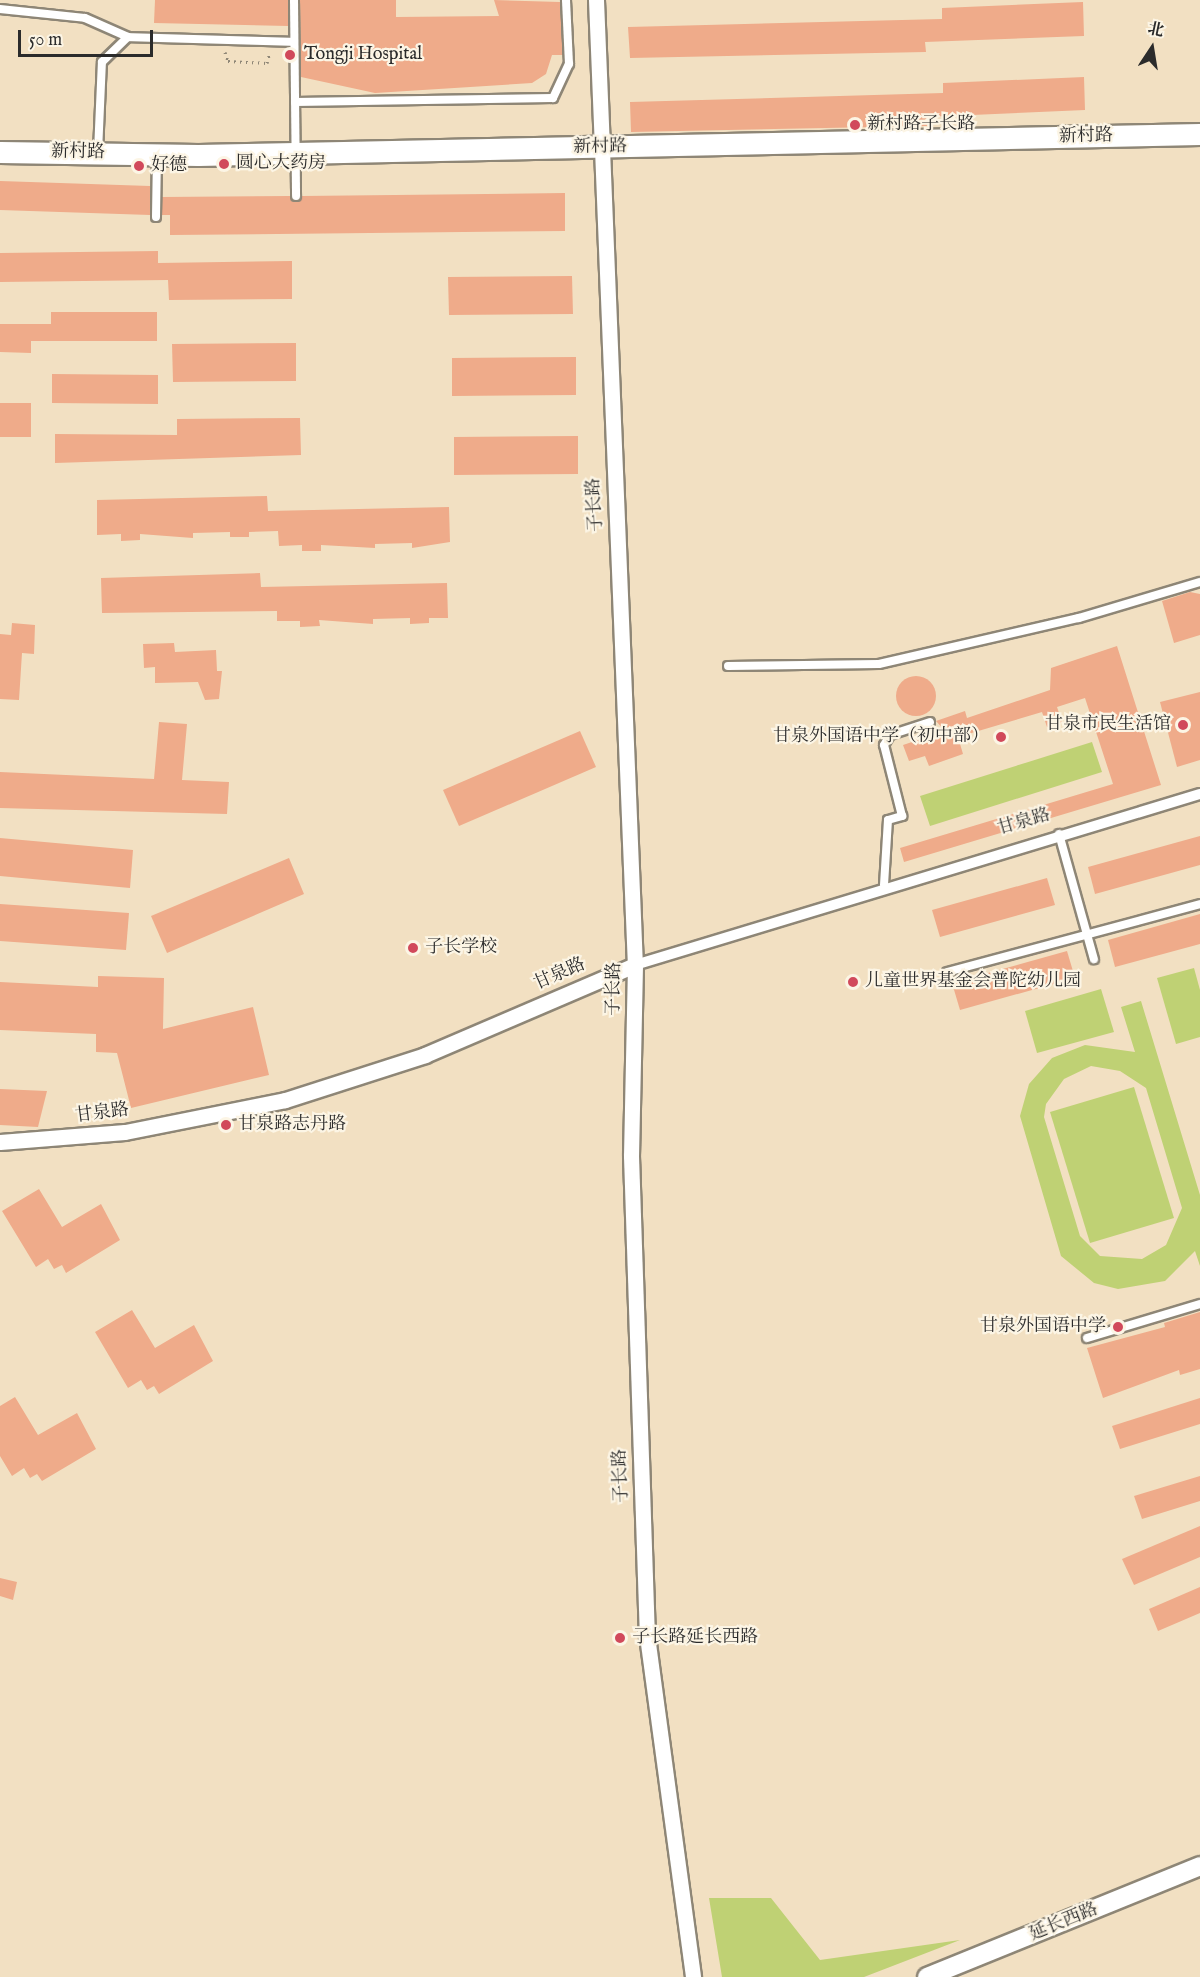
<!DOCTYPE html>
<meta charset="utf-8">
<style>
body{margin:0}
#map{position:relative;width:1200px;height:1977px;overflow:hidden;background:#f2e0c2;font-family:"IM FELL English","Noto Serif SC",serif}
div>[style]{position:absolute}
.green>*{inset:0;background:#bfd174}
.building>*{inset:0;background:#efab8a}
.round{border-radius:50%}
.path>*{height:3px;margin-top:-1.5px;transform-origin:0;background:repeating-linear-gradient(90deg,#8e8676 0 1.5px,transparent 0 6px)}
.roads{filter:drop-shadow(2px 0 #8e8676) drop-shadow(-2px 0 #8e8676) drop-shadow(0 2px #8e8676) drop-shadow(0 -2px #8e8676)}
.service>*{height:8px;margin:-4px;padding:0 4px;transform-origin:4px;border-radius:4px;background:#fff}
.pedestrian>*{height:10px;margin:-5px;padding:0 5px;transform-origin:5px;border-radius:5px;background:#fff}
.minor>*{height:15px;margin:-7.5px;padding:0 7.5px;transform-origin:7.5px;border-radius:7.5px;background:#fff}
.tertiary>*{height:18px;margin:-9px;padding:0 9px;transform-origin:9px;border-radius:9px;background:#fff}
.secondary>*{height:21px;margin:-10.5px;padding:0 10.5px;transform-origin:10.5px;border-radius:10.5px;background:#fff}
.dots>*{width:16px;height:16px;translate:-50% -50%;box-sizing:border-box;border:3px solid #fcf5e5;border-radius:50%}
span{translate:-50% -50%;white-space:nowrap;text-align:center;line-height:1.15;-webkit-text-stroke:4.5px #fcf5e5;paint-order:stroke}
.poi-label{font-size:18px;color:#2b2b2b}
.left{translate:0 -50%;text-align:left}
.right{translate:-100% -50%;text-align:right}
.street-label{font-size:18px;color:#2b2b2b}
.north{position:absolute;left:1122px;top:18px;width:60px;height:60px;-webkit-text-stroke:4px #fcf5e5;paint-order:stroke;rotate:12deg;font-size:16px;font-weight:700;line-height:24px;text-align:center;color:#2b2b2b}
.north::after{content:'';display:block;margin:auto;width:21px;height:27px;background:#2b2b2b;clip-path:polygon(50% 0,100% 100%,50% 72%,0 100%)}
.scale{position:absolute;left:18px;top:30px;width:135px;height:27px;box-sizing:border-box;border:3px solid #2b2b2b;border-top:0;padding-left:8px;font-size:18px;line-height:21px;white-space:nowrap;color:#2b2b2b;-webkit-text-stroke:4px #fcf5e5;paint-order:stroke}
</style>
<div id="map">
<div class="green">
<i style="clip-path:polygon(1092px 742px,1102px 772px,930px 826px,920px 796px)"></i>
<i style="clip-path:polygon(1194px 968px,1200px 990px,1200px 1037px,1176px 1044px,1157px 978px)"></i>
<i style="clip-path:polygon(1101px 989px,1114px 1032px,1037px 1053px,1025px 1011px)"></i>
<i style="clip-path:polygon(evenodd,1141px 1001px,1200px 1195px,1200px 1266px,1195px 1251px,1165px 1281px,1118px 1289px,1094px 1283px,1061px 1256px,1020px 1116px,1029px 1084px,1052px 1058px,1085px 1045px,1135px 1052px,1121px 1007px,1141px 1001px,1091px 1066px,1120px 1071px,1146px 1088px,1182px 1208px,1166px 1245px,1142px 1259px,1100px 1256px,1080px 1236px,1044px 1117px,1046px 1104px,1064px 1079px,1091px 1066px)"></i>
<i style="clip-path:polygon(1134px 1087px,1174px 1218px,1090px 1243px,1050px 1112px)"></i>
<i style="clip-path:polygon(709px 1898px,771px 1898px,820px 1960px,960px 1940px,864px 1977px,722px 1977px)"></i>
</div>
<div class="building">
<i style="clip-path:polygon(155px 0,288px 0,288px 26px,154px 23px)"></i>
<i style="clip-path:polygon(300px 0,396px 0,396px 17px,499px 16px,494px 0,560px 2px,563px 55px,552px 55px,546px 74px,532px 83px,375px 93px,301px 77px)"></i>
<i style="clip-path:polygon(1083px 2px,1084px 36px,925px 42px,926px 52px,630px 58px,628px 27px,942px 19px,942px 8px)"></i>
<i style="clip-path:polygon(1084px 77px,1085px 110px,926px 117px,927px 126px,631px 132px,630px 102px,943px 93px,943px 83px)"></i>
<i style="clip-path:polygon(0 181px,150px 186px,150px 215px,0 210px)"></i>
<i style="clip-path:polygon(565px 193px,565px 231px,170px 235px,170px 215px,162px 215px,162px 197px,290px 196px,295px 202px,302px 196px)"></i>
<i style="clip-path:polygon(158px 251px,158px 263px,292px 261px,292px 299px,169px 300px,168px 280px,0 282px,0 253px)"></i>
<i style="clip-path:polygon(572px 276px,573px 314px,449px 315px,448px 277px)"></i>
<i style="clip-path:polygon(51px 312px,157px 312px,157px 341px,31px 341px,31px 353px,0 352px,0 324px,51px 324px)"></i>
<i style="clip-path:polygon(296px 343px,296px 381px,173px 382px,172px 344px)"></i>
<i style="clip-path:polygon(576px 357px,576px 395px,452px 396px,452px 358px)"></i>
<i style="clip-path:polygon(52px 374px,158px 375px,158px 404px,52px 403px)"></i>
<i style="clip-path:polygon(0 403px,31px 403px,31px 437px,0 437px)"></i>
<i style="clip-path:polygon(300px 418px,301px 455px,55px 463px,55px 434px,177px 435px,177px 419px)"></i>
<i style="clip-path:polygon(578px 436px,578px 474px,454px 475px,454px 437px)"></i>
<i style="clip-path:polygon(267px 496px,268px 511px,449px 507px,450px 542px,412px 548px,412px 543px,375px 544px,375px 548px,321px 545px,321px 551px,302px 551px,302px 545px,279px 546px,278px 531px,249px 532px,249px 537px,230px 537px,230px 532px,193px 533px,193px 538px,140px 534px,140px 540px,121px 541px,121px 534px,97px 535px,97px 500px)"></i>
<i style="clip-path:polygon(260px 573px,261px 587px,447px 583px,448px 618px,429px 618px,429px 623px,410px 624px,410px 618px,373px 619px,373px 624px,319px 620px,320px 626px,300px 627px,300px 621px,277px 621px,277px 611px,102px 613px,101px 578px)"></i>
<i style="clip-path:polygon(1190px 592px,1200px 594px,1200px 635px,1174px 643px,1162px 601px)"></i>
<i style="clip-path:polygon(12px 623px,35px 625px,34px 654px,22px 653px,19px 700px,0 699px,0 634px,11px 635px)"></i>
<i style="clip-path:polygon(174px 643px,175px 652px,216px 650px,217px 671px,222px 671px,219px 699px,205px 700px,198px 682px,155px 683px,155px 667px,144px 668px,143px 644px)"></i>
<i style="clip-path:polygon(1117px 646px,1161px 785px,904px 862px,900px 848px,1113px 784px,1085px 698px,1057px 707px,1062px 722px,1047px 727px,1042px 712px,958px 737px,963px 754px,929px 766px,925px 756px,909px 761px,903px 745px,945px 731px,936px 721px,965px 711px,967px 718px,1050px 690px,1051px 668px)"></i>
<i class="round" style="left:896px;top:676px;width:40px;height:40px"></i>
<i style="clip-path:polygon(1200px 692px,1200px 760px,1177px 767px,1160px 702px)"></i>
<i style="clip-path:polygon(159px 722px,187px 724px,182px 780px,229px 782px,227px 814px,0 808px,0 772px,154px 779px)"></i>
<i style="clip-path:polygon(580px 731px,596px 767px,459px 826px,443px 790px)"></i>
<i style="clip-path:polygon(1200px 836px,1200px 865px,1095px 894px,1088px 867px)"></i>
<i style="clip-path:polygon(0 838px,133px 850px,130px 888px,0 876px)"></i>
<i style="clip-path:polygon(289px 858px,304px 894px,167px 953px,151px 916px)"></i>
<i style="clip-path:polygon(1047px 878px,1055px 905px,940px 937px,932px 910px)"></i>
<i style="clip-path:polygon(0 904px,129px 913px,126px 950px,0 941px)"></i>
<i style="clip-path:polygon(1200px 914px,1200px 944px,1115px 967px,1108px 940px)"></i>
<i style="clip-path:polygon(1067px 951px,1075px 978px,960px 1010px,952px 983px)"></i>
<i style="clip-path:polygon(98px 976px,164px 978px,163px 1029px,253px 1007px,269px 1075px,131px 1108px,117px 1053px,96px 1052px,96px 1034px,0 1030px,0 982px,98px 987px)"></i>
<i style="clip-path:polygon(0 1089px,47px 1091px,38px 1127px,0 1125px)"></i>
<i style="clip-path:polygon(39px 1189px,62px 1227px,101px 1204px,120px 1240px,66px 1273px,62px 1265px,54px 1269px,48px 1259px,36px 1267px,2px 1211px)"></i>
<i style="clip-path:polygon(132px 1310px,155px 1348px,194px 1325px,213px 1361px,159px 1394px,154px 1386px,147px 1390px,141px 1380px,128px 1388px,95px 1332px)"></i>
<i style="clip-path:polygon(1200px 1312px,1200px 1369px,1180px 1375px,1179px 1370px,1103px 1398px,1087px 1348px,1165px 1327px,1164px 1323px)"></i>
<i style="clip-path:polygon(15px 1397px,38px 1435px,77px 1413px,96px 1449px,42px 1481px,37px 1474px,30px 1478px,24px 1468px,12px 1476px,0 1456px,0 1406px)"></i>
<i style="clip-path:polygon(1200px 1398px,1200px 1424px,1120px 1449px,1112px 1426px)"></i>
<i style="clip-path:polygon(1200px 1476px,1200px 1501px,1142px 1519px,1134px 1496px)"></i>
<i style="clip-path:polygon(1200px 1526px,1200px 1557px,1134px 1585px,1122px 1559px)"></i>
<i style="clip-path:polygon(0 1578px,17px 1582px,13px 1600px,0 1596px)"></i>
<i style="clip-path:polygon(1200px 1587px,1200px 1613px,1158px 1631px,1149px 1609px)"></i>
</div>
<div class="path">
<i style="left:225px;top:52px;width:9px;rotate:72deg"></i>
<i style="left:228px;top:61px;width:39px;rotate:3deg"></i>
<i style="left:267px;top:63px;width:11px;rotate:-75deg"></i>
</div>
<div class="roads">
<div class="service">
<i style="left:294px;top:0;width:196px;rotate:89.4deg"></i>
<i style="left:0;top:9px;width:85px;rotate:6deg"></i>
<i style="left:85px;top:18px;width:47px;rotate:23.8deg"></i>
<i style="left:295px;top:102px;width:258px;rotate:-0.9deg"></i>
<i style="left:553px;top:98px;width:38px;rotate:-65deg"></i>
<i style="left:569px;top:64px;width:64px;rotate:-92.7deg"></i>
<i style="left:98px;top:152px;width:90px;rotate:-87.5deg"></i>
<i style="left:102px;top:62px;width:36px;rotate:-44deg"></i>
<i style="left:128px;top:37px;width:166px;rotate:1.7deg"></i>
<i style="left:156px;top:217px;width:61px;rotate:-89.1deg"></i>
<i style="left:728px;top:666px;width:151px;rotate:-0.8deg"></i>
<i style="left:879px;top:664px;width:205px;rotate:-13deg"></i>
<i style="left:1079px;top:618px;width:126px;rotate:-16.6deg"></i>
<i style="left:1059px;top:834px;width:130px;rotate:74.4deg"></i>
<i style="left:884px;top:885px;width:65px;rotate:-86.5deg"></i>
<i style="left:888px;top:820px;width:15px;rotate:-16deg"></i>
<i style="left:902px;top:816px;width:73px;rotate:-104.2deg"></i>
<i style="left:884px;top:745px;width:12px;rotate:-59deg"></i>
<i style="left:890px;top:735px;width:42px;rotate:-18deg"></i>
<i style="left:947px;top:972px;width:262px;rotate:-15deg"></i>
<i style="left:1087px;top:1338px;width:118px;rotate:-16.7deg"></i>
</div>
<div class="pedestrian">
<i style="left:635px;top:965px;width:590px;rotate:-16.84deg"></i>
</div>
<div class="minor">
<i style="left:596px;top:0;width:966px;rotate:87.69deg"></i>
<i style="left:635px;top:965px;width:191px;rotate:91.2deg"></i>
<i style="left:631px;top:1156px;width:480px;rotate:88.1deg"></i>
<i style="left:647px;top:1636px;width:344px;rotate:82.3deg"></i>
<i style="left:0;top:1142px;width:125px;rotate:-4.6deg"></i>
<i style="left:125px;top:1132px;width:163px;rotate:-11.3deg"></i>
<i style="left:285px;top:1100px;width:147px;rotate:-17.8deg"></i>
<i style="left:425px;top:1055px;width:228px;rotate:-23.2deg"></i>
</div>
<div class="tertiary">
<i style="left:927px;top:1977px;width:295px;rotate:-22.1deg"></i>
</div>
<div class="secondary">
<i style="left:0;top:152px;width:198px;rotate:0.9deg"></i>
<i style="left:198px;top:155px;width:1002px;rotate:-1.2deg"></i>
</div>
</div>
<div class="dots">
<i style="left:290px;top:55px;background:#d1495b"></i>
<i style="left:855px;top:125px;background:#d1495b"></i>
<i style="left:224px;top:164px;background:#d1495b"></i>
<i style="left:139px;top:166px;background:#d1495b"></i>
<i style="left:1183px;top:725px;background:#d1495b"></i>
<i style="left:1001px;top:737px;background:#d1495b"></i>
<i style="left:413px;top:948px;background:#d1495b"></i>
<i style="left:853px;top:982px;background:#d1495b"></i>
<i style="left:226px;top:1125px;background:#d1495b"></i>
<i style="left:1118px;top:1327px;background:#d1495b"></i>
<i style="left:620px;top:1638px;background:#d1495b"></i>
</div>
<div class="poi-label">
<span class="left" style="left:304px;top:55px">Tongji Hospital</span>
<span class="left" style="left:867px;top:125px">新村路子长路</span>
<span class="left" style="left:236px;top:164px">圆心大药房</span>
<span class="left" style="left:151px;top:166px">好德</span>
<span class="right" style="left:1171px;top:725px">甘泉市民生活馆</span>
<span class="right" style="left:989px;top:737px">甘泉外国语中学（初中部）</span>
<span class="left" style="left:425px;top:948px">子长学校</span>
<span class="left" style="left:865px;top:982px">儿童世界基金会普陀幼儿园</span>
<span class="left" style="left:238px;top:1125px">甘泉路志丹路</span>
<span class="right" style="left:1106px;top:1327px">甘泉外国语中学</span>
<span class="left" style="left:632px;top:1638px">子长路延长西路</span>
</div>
<div class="street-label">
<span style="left:1086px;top:137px;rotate:-1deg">新村路</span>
<span style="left:600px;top:148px;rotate:-1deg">新村路</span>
<span style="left:78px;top:153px;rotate:1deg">新村路</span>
<span style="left:596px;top:505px;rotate:-93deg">子长路</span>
<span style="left:1024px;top:823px;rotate:-16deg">甘泉路</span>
<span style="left:560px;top:975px;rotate:-24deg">甘泉路</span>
<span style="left:615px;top:989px;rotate:-89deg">子长路</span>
<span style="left:102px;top:1114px;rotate:-7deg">甘泉路</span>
<span style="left:622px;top:1476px;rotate:-92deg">子长路</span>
<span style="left:1064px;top:1923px;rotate:-22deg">延长西路</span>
</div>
<div class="north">北</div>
<div class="scale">50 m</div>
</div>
